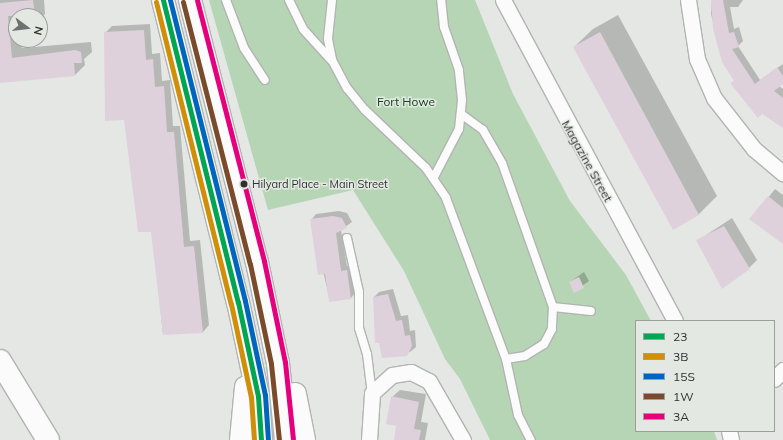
<!DOCTYPE html>
<style>
body{margin:0}
#map{position:relative;width:783px;height:440px;overflow:hidden;background:#e4e7e4;font-family:Mulish,sans-serif}
div>[style]{position:absolute}
.green>*{inset:0;background:#b5d5b5}
.shadow>*{inset:0;background:#0003}
.building>*{inset:0;background:#dfd1db}
.roads{filter:drop-shadow(1px 0 #b2b4b2) drop-shadow(-1px 0 #b2b4b2) drop-shadow(0 1px #b2b4b2) drop-shadow(0 -1px #b2b4b2)}
.lane>*{height:8px;margin:-4px;padding:0 4px;transform-origin:4px;border-radius:4px;background:#fbfbfb}
.street>*{height:15px;margin:-7.5px;padding:0 7.5px;transform-origin:7.5px;border-radius:7.5px;background:#fbfbfb}
.secondary>*{height:22px;margin:-11px;padding:0 11px;transform-origin:11px;border-radius:11px;background:#fbfbfb}
.primary>*{height:22px;margin:-11px;padding:0 11px;transform-origin:11px;border-radius:11px;background:#fbfbfb}
.bus-1>*{height:5px;margin:-2.5px;padding:0 2.5px;transform-origin:2.5px;border-radius:2.5px;background:#00a651}
.bus-2>*{height:5px;margin:-2.5px;padding:0 2.5px;transform-origin:2.5px;border-radius:2.5px;background:#cf8f09}
.bus-3>*{height:5px;margin:-2.5px;padding:0 2.5px;transform-origin:2.5px;border-radius:2.5px;background:#0065bd}
.bus-4>*{height:5px;margin:-2.5px;padding:0 2.5px;transform-origin:2.5px;border-radius:2.5px;background:#7a4b2a}
.bus-5>*{height:5px;margin:-2.5px;padding:0 2.5px;transform-origin:2.5px;border-radius:2.5px;background:#e5007d}
.dots>*{width:11px;height:11px;translate:-50% -50%;box-sizing:border-box;border:2px solid #e3e8e3;border-radius:50%}
span{translate:-50% -50%;white-space:nowrap;text-align:center;line-height:1.15;-webkit-text-stroke:3px #e3e8e3;paint-order:stroke}
.bus-label{font-size:11px;color:#2f312f}
.left{translate:0 -50%;text-align:left}
.park-label{font-size:12px;color:#134317}
.street-label{font-size:12px;color:#2f312f}
.legend{position:absolute;left:635px;top:320px;width:140px;height:112px;box-sizing:border-box;background:#e3e8e3;border:1px solid #9b9f9b;margin:0;padding:5px 7px;list-style:none;font-size:12px;color:#2f312f}
.legend li{display:flex;align-items:center;gap:8px;height:20px}
.legend b{width:20px;border:1px solid #9b9f9b}
.north{position:absolute;left:8px;top:8px;width:40px;height:40px;box-sizing:border-box;background:#e3e8e3;border:1px solid #9b9f9b;border-radius:50%;rotate:105deg;font-size:11px;font-weight:700;line-height:16px;text-align:center;color:#2f312f}
.north::after{content:'';display:block;margin:auto;width:14px;height:18px;background:#6e716e;clip-path:polygon(50% 0,100% 100%,50% 72%,0 100%)}
</style>
<div id="map">
<div class="green">
<i style="clip-path:polygon(209px 0,475px 0,513px 94px,570px 201px,626px 275px,651px 321px,636px 321px,636px 431px,714px 431px,717px 440px,490px 440px,460px 379px,445px 359px,404px 271px,353px 190px,268px 210px)"></i>
</div>
<div class="shadow">
<i style="clip-path:polygon(0 0,44px 0,45px 14px,40px 19px,40px 16px,16px 16px,16px 40px,21px 40px,22px 48px,91px 42px,92px 52px,84px 59px,85px 65px,75px 75px,0 82px)"></i>
<i style="clip-path:polygon(712px 0,743px 0,738px 7px,730px 7px,734px 29px,739px 27px,743px 41px,738px 46px,760px 80px,783px 64px,783px 83px,779px 86px,783px 89px,783px 123px,735px 81px,723px 61px,711px 14px)"></i>
<i style="clip-path:polygon(618px 15px,717px 196px,699px 214px,673px 228px,574px 47px,593px 29px)"></i>
<i style="clip-path:polygon(150px 24px,152px 54px,160px 53px,162px 81px,170px 80px,173px 126px,180px 126px,190px 241px,200px 240px,209px 325px,203px 332px,163px 334px,152px 231px,105px 33px,112px 26px)"></i>
<i style="clip-path:polygon(775px 189px,783px 195px,783px 241px,751px 219px)"></i>
<i style="clip-path:polygon(339px 211px,347px 213px,352px 222px,341px 230px,347px 266px,352px 265px,356px 292px,351px 298px,330px 301px,311px 220px,316px 214px)"></i>
<i style="clip-path:polygon(732px 218px,757px 260px,749px 268px,697px 241px)"></i>
<i style="clip-path:polygon(584px 272px,589px 281px,575px 291px,570px 282px)"></i>
<i style="clip-path:polygon(393px 289px,401px 316px,408px 315px,410px 331px,415px 330px,416px 347px,410px 352px,383px 357px,374px 297px,379px 292px)"></i>
<i style="clip-path:polygon(400px 390px,426px 394px,421px 422px,428px 423px,425px 440px,395px 440px,397px 426px,392px 397px)"></i>
</div>
<div class="building">
<i style="clip-path:polygon(33px 0,35px 16px,8px 16px,12px 58px,75px 50px,81px 52px,82px 63px,74px 63px,75px 76px,0 83px,0 3px)"></i>
<i style="clip-path:polygon(711px 0,723px 0,729px 33px,734px 32px,739px 47px,732px 49px,755px 84px,777px 67px,783px 76px,783px 84px,774px 91px,783px 98px,783px 128px,762px 114px,758px 118px,730px 83px,734px 81px,722px 62px,713px 29px)"></i>
<i style="clip-path:polygon(144px 30px,146px 60px,153px 59px,155px 87px,164px 86px,167px 132px,174px 132px,184px 247px,194px 246px,203px 333px,163px 335px,151px 232px,138px 232px,124px 120px,105px 121px,104px 32px)"></i>
<i style="clip-path:polygon(600px 32px,699px 215px,673px 230px,573px 47px)"></i>
<i style="clip-path:polygon(768px 196px,783px 208px,783px 244px,749px 219px)"></i>
<i style="clip-path:polygon(333px 216px,342px 218px,347px 228px,336px 233px,341px 271px,347px 270px,351px 299px,329px 302px,325px 274px,318px 275px,310px 219px)"></i>
<i style="clip-path:polygon(724px 226px,750px 269px,722px 289px,696px 240px)"></i>
<i style="clip-path:polygon(579px 277px,584px 288px,574px 293px,569px 282px)"></i>
<i style="clip-path:polygon(388px 294px,396px 321px,402px 320px,405px 336px,410px 335px,412px 346px,407px 356px,382px 358px,379px 343px,375px 343px,373px 297px)"></i>
<i style="clip-path:polygon(391px 396px,419px 402px,414px 429px,421px 430px,419px 440px,394px 440px,396px 426px,386px 424px)"></i>
</div>
<div class="roads">
<div class="lane">
<i style="left:226px;top:0;width:51px;rotate:69.4deg"></i>
<i style="left:244px;top:48px;width:38px;rotate:57deg"></i>
<i style="left:289px;top:0;width:32px;rotate:64deg"></i>
<i style="left:303px;top:29px;width:42px;rotate:47.9deg"></i>
<i style="left:332px;top:0;width:39px;rotate:96deg"></i>
<i style="left:328px;top:39px;width:21px;rotate:79deg"></i>
<i style="left:332px;top:60px;width:32px;rotate:62deg"></i>
<i style="left:347px;top:88px;width:28px;rotate:51deg"></i>
<i style="left:365px;top:110px;width:84px;rotate:43.6deg"></i>
<i style="left:426px;top:168px;width:36px;rotate:56deg"></i>
<i style="left:446px;top:198px;width:172px;rotate:69.6deg"></i>
<i style="left:506px;top:359px;width:57px;rotate:77.9deg"></i>
<i style="left:518px;top:415px;width:28px;rotate:63deg"></i>
<i style="left:461px;top:114px;width:27px;rotate:36deg"></i>
<i style="left:483px;top:130px;width:38px;rotate:60deg"></i>
<i style="left:502px;top:163px;width:153px;rotate:70.5deg"></i>
<i style="left:553px;top:307px;width:22px;rotate:93deg"></i>
<i style="left:552px;top:329px;width:17px;rotate:118deg"></i>
<i style="left:544px;top:344px;width:22px;rotate:148deg"></i>
<i style="left:525px;top:356px;width:19px;rotate:171deg"></i>
<i style="left:434px;top:177px;width:54px;rotate:-62.5deg"></i>
<i style="left:459px;top:129px;width:29px;rotate:-84deg"></i>
<i style="left:462px;top:100px;width:30px;rotate:-96deg"></i>
<i style="left:459px;top:70px;width:46px;rotate:-109.2deg"></i>
<i style="left:444px;top:27px;width:27px;rotate:-96deg"></i>
<i style="left:347px;top:238px;width:55px;rotate:77.5deg"></i>
<i style="left:359px;top:292px;width:36px;rotate:90deg"></i>
<i style="left:359px;top:328px;width:27px;rotate:73deg"></i>
<i style="left:367px;top:354px;width:39px;rotate:83deg"></i>
<i style="left:553px;top:307px;width:38px;rotate:6deg"></i>
</div>
<div class="street">
<i style="left:503px;top:0;width:364px;rotate:61.8deg"></i>
<i style="left:688px;top:0;width:60px;rotate:81.3deg"></i>
<i style="left:697px;top:59px;width:43px;rotate:66.4deg"></i>
<i style="left:714px;top:98px;width:65px;rotate:51.9deg"></i>
<i style="left:754px;top:149px;width:38px;rotate:40deg"></i>
<i style="left:774px;top:379px;width:13px;rotate:-45deg"></i>
<i style="left:729px;top:431px;width:9px;rotate:77deg"></i>
<i style="left:369px;top:440px;width:47px;rotate:-86.3deg"></i>
<i style="left:372px;top:393px;width:27px;rotate:-42deg"></i>
<i style="left:392px;top:375px;width:19px;rotate:-9deg"></i>
<i style="left:411px;top:372px;width:20px;rotate:27deg"></i>
<i style="left:429px;top:381px;width:68px;rotate:60deg"></i>
</div>
<div class="secondary">
<i style="left:0;top:361px;width:92px;rotate:58.7deg"></i>
</div>
<div class="primary">
<i style="left:163px;top:0;width:311px;rotate:76.1deg"></i>
<i style="left:238px;top:302px;width:96px;rotate:78deg"></i>
<i style="left:258px;top:396px;width:44px;rotate:86.1deg"></i>
<i style="left:190px;top:0;width:270px;rotate:75.7deg"></i>
<i style="left:257px;top:262px;width:103px;rotate:78.3deg"></i>
<i style="left:278px;top:363px;width:77px;rotate:84.1deg"></i>
<i style="left:295px;top:394px;width:47px;rotate:78.9deg"></i>
<i style="left:241px;top:440px;width:53px;rotate:-84.6deg"></i>
</div>
</div>
<div class="bus-1">
<i style="left:163px;top:0;width:311px;rotate:76.1deg"></i>
<i style="left:238px;top:302px;width:96px;rotate:78deg"></i>
<i style="left:258px;top:396px;width:44px;rotate:86.1deg"></i>
</div>
<div class="bus-2">
<i style="left:156px;top:2px;width:311px;rotate:76.1deg"></i>
<i style="left:231px;top:304px;width:95px;rotate:77.9deg"></i>
<i style="left:251px;top:397px;width:43px;rotate:86deg"></i>
</div>
<div class="bus-3">
<i style="left:170px;top:0;width:310px;rotate:76deg"></i>
<i style="left:245px;top:301px;width:96px;rotate:78deg"></i>
<i style="left:265px;top:395px;width:45px;rotate:86.2deg"></i>
</div>
<div class="bus-4">
<i style="left:183px;top:2px;width:270px;rotate:75.7deg"></i>
<i style="left:250px;top:264px;width:102px;rotate:78.1deg"></i>
<i style="left:271px;top:364px;width:76px;rotate:84deg"></i>
</div>
<div class="bus-5">
<i style="left:197px;top:0;width:269px;rotate:75.6deg"></i>
<i style="left:264px;top:261px;width:103px;rotate:78.3deg"></i>
<i style="left:285px;top:362px;width:77px;rotate:84.1deg"></i>
</div>
<div class="dots">
<i style="left:244px;top:184px;background:#2f312f"></i>
</div>
<div class="bus-label">
<span class="left" style="left:252px;top:184px">Hilyard Place - Main Street</span>
</div>
<div class="park-label">
<span style="left:406px;top:102px">Fort Howe</span>
</div>
<div class="street-label">
<span style="left:587px;top:161px;rotate:61deg">Magazine Street</span>
</div>
<ul class="legend">
<li><b style="height:5px;background:#00a651"></b>23</li>
<li><b style="height:5px;background:#cf8f09"></b>3B</li>
<li><b style="height:5px;background:#0065bd"></b>15S</li>
<li><b style="height:5px;background:#7a4b2a"></b>1W</li>
<li><b style="height:5px;background:#e5007d"></b>3A</li>
</ul>
<div class="north">N</div>
</div>
